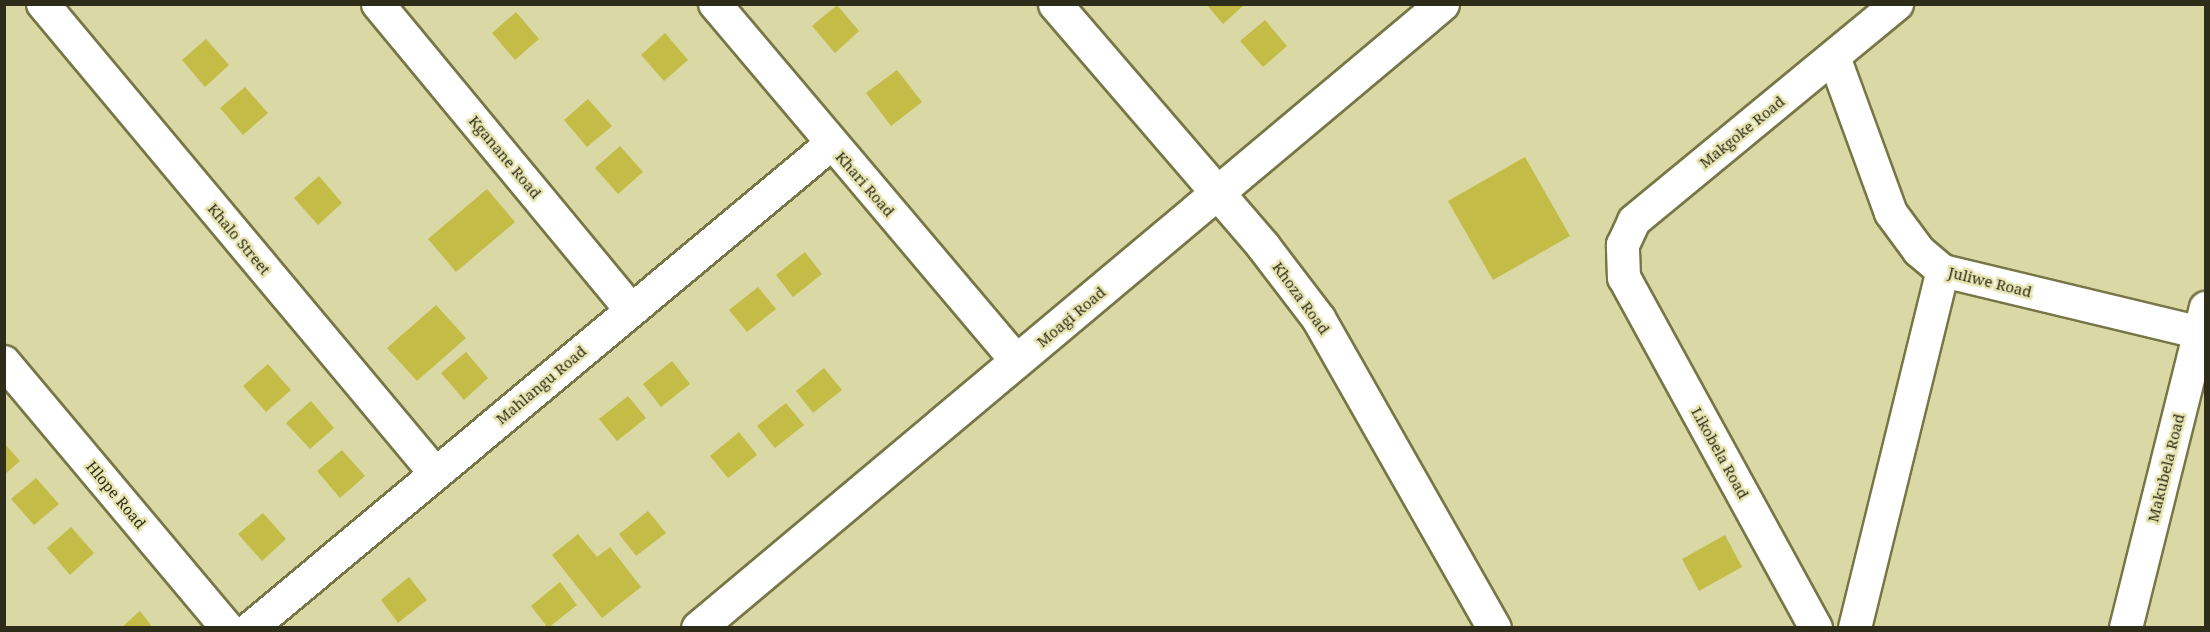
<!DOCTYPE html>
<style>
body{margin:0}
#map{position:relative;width:2210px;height:632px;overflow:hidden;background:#dad8a5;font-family:"Noto Serif",serif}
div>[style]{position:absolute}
.building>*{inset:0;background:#c3bd48}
.roads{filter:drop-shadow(2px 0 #777646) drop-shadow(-2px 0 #777646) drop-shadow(0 2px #777646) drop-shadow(0 -2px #777646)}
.minor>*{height:32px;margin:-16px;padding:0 16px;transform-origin:16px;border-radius:16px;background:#fff}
.tertiary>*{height:33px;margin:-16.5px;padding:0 16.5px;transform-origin:16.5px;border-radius:16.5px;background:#fff}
span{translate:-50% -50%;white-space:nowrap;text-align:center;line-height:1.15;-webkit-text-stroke:5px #e7e5b2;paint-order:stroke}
.street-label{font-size:15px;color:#2e2d19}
.frame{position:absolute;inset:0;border:6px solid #2e2d19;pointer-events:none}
</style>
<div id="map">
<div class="building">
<i style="clip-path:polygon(1206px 4px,1245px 4px,1223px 24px)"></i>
<i style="clip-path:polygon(837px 5px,859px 31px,835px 53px,812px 26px)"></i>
<i style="clip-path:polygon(516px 12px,539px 39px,515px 60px,492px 33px)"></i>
<i style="clip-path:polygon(1265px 20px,1287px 46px,1263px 67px,1240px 41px)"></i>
<i style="clip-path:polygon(665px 33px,688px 60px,664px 81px,641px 55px)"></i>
<i style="clip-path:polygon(206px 39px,229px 65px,205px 87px,182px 60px)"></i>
<i style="clip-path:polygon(897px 70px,922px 102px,891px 126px,866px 93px)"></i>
<i style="clip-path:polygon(245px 87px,268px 113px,243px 135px,220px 108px)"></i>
<i style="clip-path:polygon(588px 99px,612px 126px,587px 147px,564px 120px)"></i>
<i style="clip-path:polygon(620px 146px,643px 172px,618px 194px,595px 168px)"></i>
<i style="clip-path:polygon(1525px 157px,1570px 236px,1493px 280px,1448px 201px)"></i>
<i style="clip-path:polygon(319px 176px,342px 203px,318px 225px,294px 198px)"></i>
<i style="clip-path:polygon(487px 189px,515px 222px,456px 272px,428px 239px)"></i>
<i style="clip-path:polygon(805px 252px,822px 274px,793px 297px,776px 275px)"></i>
<i style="clip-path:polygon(758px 287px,776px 309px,747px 332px,729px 310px)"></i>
<i style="clip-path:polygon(436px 305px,466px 338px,417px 381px,387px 348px)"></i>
<i style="clip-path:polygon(466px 352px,488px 378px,464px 400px,441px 373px)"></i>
<i style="clip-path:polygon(672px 361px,690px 384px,661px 407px,643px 384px)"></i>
<i style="clip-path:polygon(268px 364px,291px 390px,266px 412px,243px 386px)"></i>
<i style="clip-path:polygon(824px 368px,842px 390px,813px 413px,796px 391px)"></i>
<i style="clip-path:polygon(628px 396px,646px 418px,617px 441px,599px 419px)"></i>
<i style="clip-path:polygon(311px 401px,334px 428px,310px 449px,286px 423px)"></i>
<i style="clip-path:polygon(786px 403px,804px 425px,775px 448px,757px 426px)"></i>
<i style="clip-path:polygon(739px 432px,757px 455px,728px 478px,710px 456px)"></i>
<i style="clip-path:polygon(4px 443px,20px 461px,4px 475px)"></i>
<i style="clip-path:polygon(342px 450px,365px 476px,340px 498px,317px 471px)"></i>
<i style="clip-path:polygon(36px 478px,59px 504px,34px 525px,11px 499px)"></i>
<i style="clip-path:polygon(648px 511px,666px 533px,636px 556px,619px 534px)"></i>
<i style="clip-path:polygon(263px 513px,286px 539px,262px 561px,238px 534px)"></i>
<i style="clip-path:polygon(71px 527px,94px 553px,70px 575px,47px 548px)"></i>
<i style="clip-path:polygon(578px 534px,597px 557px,610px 547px,641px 587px,602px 618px,552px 555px)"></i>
<i style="clip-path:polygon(1725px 535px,1742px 567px,1699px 591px,1682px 559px)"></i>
<i style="clip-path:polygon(409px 577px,427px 600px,398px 623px,381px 600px)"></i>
<i style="clip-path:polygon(560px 582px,577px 605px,548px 628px,531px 606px)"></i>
<i style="clip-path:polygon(140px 611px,153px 628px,121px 628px)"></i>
</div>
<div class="roads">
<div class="minor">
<i style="left:43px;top:4px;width:611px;rotate:50.11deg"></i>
<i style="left:378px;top:4px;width:397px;rotate:50.4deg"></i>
<i style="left:715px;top:4px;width:468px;rotate:49.8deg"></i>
<i style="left:1834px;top:57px;width:166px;rotate:69.9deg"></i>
<i style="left:1891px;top:213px;width:47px;rotate:53.6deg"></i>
<i style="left:1919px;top:251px;width:31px;rotate:40deg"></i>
<i style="left:1943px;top:271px;width:270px;rotate:13.5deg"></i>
<i style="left:4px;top:362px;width:347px;rotate:50deg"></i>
<i style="left:251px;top:628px;width:755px;rotate:-39.84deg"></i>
<i style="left:1816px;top:628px;width:399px;rotate:-118.7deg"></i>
<i style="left:1624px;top:278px;width:33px;rotate:-92deg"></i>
<i style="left:1623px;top:245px;width:26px;rotate:-65deg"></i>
<i style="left:1634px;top:221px;width:341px;rotate:-39.5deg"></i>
<i style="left:1855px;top:628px;width:368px;rotate:-76.2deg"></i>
<i style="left:2126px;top:628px;width:330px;rotate:-76deg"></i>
</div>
<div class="tertiary">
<i style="left:1055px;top:4px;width:319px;rotate:49.3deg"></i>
<i style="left:1263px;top:246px;width:91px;rotate:52.6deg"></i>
<i style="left:1318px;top:318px;width:356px;rotate:60.4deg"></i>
<i style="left:698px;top:628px;width:971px;rotate:-39.99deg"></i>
</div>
</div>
<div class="street-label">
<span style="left:1742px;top:132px;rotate:-39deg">Makgoke Road</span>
<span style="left:505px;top:157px;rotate:50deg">Kganane Road</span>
<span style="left:865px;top:184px;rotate:49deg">Khari Road</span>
<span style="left:239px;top:239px;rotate:50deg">Khalo Street</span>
<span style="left:1990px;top:282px;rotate:14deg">Juliwe Road</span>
<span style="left:1301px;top:298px;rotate:54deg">Khoza Road</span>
<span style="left:1071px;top:317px;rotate:-40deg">Moagi Road</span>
<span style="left:541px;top:385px;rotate:-40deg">Mahlangu Road</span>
<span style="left:1720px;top:453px;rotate:61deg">Likobela Road</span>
<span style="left:2166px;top:468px;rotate:-76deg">Makubela Road</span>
<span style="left:116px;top:495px;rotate:50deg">Hlope Road</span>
</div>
<div class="frame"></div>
</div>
